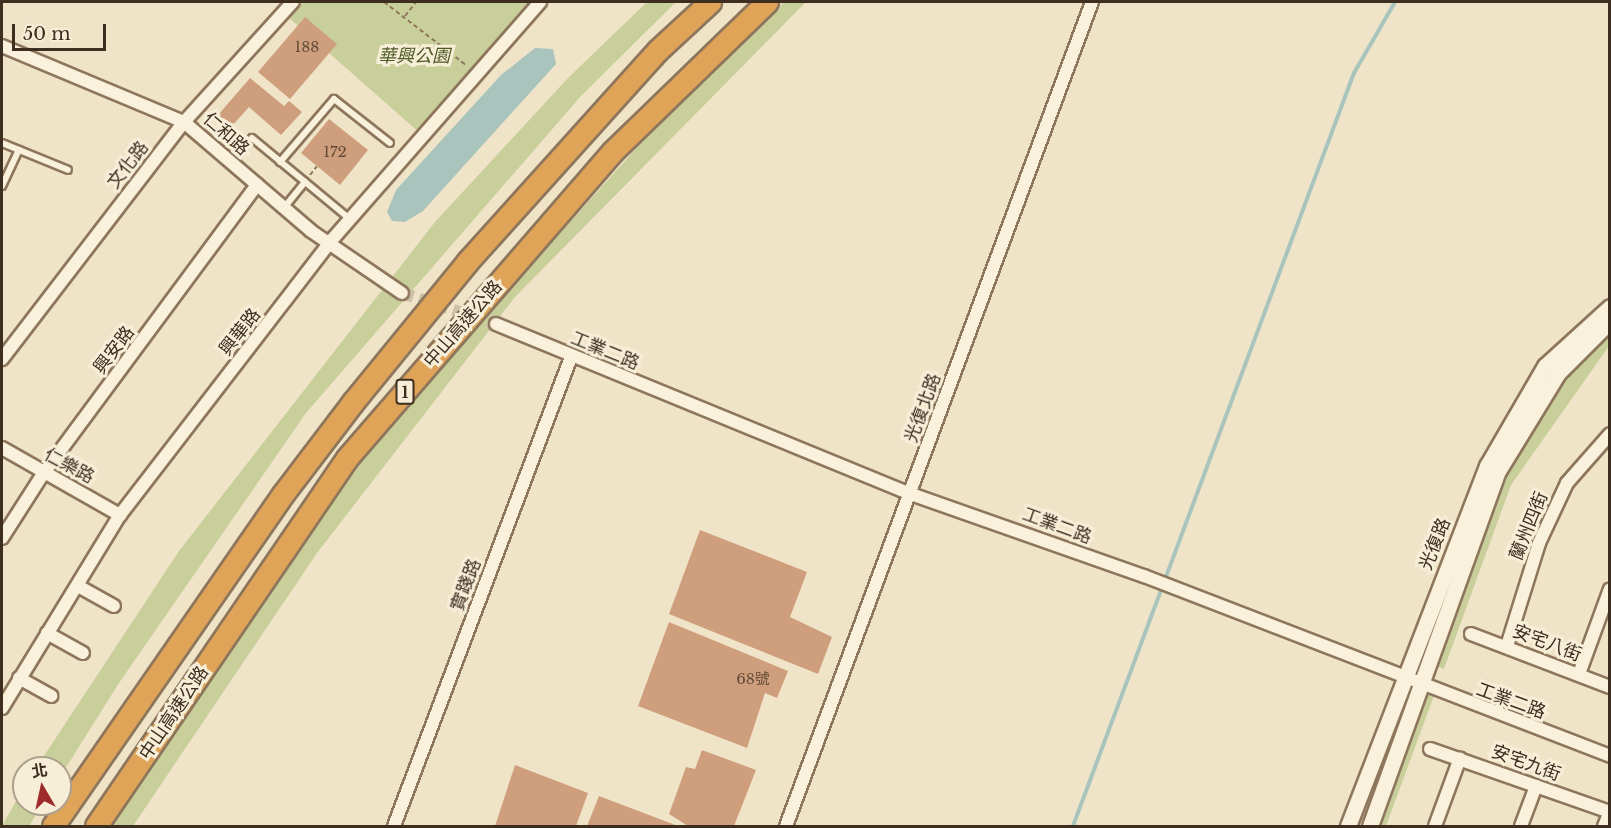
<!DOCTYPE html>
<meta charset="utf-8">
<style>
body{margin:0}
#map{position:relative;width:1611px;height:828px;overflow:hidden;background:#f0e4c8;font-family:"Libre Baskerville","Noto Sans TC",serif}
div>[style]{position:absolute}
.green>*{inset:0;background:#c9cf9b}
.water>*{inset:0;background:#a9c4bc}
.stream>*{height:4px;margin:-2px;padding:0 2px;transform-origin:2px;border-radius:2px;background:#a9c4bc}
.building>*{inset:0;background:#cf9f7d}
.minor-tunnel>*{height:12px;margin-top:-6px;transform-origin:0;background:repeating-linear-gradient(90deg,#ccc0a6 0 12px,transparent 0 18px)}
.path>*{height:2px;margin-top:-1px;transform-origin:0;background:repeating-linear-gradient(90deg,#8d765c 0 4.5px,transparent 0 7.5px)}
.roads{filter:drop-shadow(2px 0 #8d765c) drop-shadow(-2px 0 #8d765c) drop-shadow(0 2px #8d765c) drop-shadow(0 -2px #8d765c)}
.service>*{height:6px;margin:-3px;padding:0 3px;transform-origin:3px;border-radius:3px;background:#faf1dc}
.minor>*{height:12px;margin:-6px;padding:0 6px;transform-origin:6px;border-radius:6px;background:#faf1dc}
.tertiary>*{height:15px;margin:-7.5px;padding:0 7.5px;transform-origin:7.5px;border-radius:7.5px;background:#faf1dc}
.motorway>*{height:21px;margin:-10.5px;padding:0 10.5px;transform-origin:10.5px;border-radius:10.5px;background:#e0a458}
span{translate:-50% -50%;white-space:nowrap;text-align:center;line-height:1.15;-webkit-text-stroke:6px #f7eed8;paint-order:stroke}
.number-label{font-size:15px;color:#624a37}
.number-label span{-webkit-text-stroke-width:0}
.shield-label span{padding:2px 4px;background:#f7eed8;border:2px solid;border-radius:4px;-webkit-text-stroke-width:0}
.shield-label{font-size:16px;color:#3d2e20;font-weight:700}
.park-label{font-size:18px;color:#4d5a26;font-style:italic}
.street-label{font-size:18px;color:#3d2e20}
.frame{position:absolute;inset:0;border:3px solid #3d2e20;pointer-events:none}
.north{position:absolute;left:12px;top:756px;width:60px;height:60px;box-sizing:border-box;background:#f7eed8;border:2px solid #ada18e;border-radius:50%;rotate:351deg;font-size:16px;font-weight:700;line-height:24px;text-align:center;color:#3d2e20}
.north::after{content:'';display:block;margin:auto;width:21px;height:27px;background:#9e2a2b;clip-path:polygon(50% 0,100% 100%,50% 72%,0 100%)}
.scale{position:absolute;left:12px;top:24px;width:94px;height:27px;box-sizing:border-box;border:3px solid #3d2e20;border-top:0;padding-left:8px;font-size:18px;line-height:21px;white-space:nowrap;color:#3d2e20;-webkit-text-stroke:4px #f7eed8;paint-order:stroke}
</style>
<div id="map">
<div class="green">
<i style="clip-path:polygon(303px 2px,530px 2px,421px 134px,288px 17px)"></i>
<i style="clip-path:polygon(647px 2px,676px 2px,581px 96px,306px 413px,119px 683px,60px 777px,60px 768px,36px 768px,179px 551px,435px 222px,568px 78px)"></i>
<i style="clip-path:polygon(784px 2px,806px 2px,515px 297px,317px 553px,133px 826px,112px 826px,354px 462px,678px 102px)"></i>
<i style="clip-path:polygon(1609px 324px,1609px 346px,1511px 485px,1444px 669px,1433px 665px,1499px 472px,1560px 375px)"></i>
<i style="clip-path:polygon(1424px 689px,1435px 693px,1386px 826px,1372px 826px)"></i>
<i style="clip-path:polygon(24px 787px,24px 804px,43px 804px,29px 826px,2px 826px)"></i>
</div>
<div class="water">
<i style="clip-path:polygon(535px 48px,553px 49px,556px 64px,423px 211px,405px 222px,392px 221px,387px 212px,396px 190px,501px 75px)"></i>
</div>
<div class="stream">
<i style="left:1073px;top:826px;width:804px;rotate:-69.54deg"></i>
<i style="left:1354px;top:73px;width:82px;rotate:-60deg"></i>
</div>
<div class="building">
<i style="clip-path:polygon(305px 17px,337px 44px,290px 99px,258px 72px)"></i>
<i style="clip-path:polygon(250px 78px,284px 106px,289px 101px,302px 112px,281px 135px,249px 107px,231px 127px,218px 115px)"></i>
<i style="clip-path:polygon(329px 119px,368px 150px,340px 185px,301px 153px)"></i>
<i style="clip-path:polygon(700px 530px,807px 572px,790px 617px,832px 637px,818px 674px,669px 614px)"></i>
<i style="clip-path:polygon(669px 622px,788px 671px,777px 698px,765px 693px,747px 748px,638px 706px)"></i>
<i style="clip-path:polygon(702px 750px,756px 770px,734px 826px,688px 826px,669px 814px,686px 767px,695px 769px)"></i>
<i style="clip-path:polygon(515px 765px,588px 793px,576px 826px,495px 826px)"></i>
<i style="clip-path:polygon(599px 796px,678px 826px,587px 826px)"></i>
</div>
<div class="minor-tunnel">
<i style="left:402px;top:293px;width:99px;rotate:18.3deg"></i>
</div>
<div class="path">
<i style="left:384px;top:2px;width:105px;rotate:37.6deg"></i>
<i style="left:405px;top:16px;width:18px;rotate:-52deg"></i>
<i style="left:310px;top:175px;width:11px;rotate:-52deg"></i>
</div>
<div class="roads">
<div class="service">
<i style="left:252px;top:138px;width:127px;rotate:39.6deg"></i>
<i style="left:2px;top:143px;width:71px;rotate:22.2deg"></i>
<i style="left:280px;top:162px;width:83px;rotate:-49.4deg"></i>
<i style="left:334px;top:99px;width:71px;rotate:38.2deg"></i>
<i style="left:2px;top:186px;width:40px;rotate:-65deg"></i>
<i style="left:283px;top:209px;width:35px;rotate:-51deg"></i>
</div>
<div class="minor">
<i style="left:2px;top:46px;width:197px;rotate:22.7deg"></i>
<i style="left:184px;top:122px;width:167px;rotate:40.6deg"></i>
<i style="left:311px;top:231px;width:110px;rotate:34.3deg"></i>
<i style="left:496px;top:324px;width:448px;rotate:22.3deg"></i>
<i style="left:911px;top:494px;width:247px;rotate:19.4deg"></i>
<i style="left:1144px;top:576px;width:500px;rotate:21.1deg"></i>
<i style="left:2px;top:359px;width:299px;rotate:-52.5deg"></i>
<i style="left:184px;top:122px;width:162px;rotate:-47.8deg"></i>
<i style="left:2px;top:448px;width:136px;rotate:29.6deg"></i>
<i style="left:2px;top:538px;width:76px;rotate:-57.4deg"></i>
<i style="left:43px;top:474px;width:360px;rotate:-53.5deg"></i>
<i style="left:78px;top:586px;width:41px;rotate:29.1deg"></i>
<i style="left:47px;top:633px;width:41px;rotate:29.1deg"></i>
<i style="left:1471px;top:634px;width:149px;rotate:20.9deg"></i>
<i style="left:1507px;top:646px;width:108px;rotate:-72.7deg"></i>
<i style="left:1539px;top:543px;width:66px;rotate:-65deg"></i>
<i style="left:1567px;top:483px;width:65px;rotate:-48.7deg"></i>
<i style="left:1579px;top:674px;width:90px;rotate:-70deg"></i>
<i style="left:19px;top:678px;width:37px;rotate:29deg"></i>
<i style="left:2px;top:708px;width:226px;rotate:-58.6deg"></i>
<i style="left:120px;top:515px;width:344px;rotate:-52.4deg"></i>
<i style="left:330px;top:242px;width:319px;rotate:-48.8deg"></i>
<i style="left:1430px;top:749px;width:191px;rotate:19.3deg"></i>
<i style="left:394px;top:826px;width:501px;rotate:-69.32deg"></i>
<i style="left:786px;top:826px;width:879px;rotate:-69.63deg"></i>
<i style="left:1435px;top:826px;width:72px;rotate:-69.8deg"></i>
<i style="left:1521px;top:826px;width:43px;rotate:-69.4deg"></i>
<i style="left:1604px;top:826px;width:15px;rotate:-67deg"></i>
</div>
<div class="tertiary">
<i style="left:1348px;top:826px;width:386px;rotate:-68.9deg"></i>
<i style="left:1487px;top:466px;width:116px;rotate:-59.9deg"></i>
<i style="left:1545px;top:366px;width:88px;rotate:-42.2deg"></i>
<i style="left:1370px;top:826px;width:377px;rotate:-70.2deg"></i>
<i style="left:1498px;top:471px;width:115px;rotate:-58.5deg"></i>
<i style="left:1558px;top:373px;width:74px;rotate:-45deg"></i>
</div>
<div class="motorway">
<i style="left:53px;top:826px;width:404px;rotate:-55.3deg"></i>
<i style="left:283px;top:494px;width:116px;rotate:-52.7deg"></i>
<i style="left:353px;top:402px;width:181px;rotate:-50.8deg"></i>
<i style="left:467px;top:262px;width:285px;rotate:-48deg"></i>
<i style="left:658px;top:50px;width:71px;rotate:-42.7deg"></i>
<i style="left:96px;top:826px;width:445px;rotate:-55.7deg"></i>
<i style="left:347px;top:458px;width:405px;rotate:-49.1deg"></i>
<i style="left:612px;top:152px;width:216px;rotate:-44.1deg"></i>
</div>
</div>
<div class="number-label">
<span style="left:307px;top:47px">188</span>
<span style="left:335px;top:152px">172</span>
<span style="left:753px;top:679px">68號</span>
</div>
<div class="shield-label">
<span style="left:405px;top:392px">1</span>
</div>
<div class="park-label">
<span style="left:414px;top:56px">華興公園</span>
</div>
<div class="street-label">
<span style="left:226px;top:134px;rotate:41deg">仁和路</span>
<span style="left:128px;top:165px;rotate:-52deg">文化路</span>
<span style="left:463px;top:324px;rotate:-49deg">中山高速公路</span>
<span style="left:240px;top:332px;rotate:-52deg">興華路</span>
<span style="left:114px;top:350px;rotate:-53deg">興安路</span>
<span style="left:605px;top:351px;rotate:22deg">工業二路</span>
<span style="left:923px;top:408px;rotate:-70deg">光復北路</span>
<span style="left:69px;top:466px;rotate:28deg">仁樂路</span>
<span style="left:1057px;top:526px;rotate:20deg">工業二路</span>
<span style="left:1529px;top:526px;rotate:-68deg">蘭州四街</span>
<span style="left:1435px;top:544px;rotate:-68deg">光復路</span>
<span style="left:466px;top:585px;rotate:-69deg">實踐路</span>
<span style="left:1547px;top:643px;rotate:21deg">安宅八街</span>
<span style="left:1511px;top:701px;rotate:20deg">工業二路</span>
<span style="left:174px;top:713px;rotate:-56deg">中山高速公路</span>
<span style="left:1526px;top:763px;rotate:20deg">安宅九街</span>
</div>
<div class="frame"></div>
<div class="north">北</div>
<div class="scale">50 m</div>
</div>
